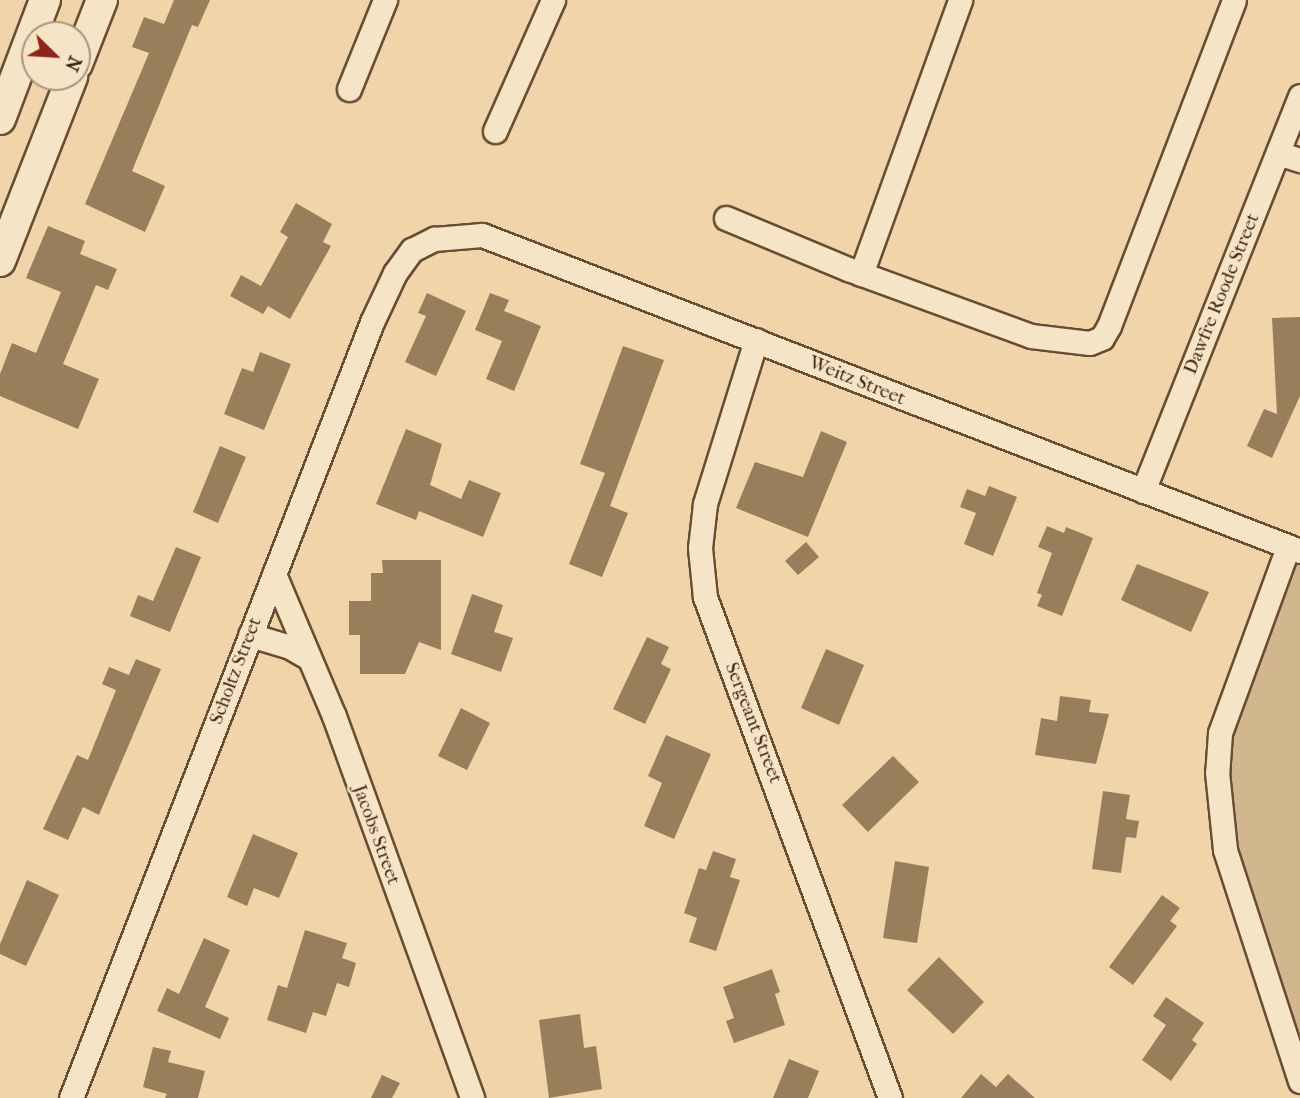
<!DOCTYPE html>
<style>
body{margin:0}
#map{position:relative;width:1300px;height:1098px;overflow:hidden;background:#f1d5a8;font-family:"IM FELL French Canon",serif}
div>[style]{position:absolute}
.green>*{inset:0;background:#d2b68d}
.building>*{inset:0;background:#997e5c}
.roads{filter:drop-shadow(2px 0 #684d32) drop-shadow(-2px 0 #684d32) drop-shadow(0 2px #684d32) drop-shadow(0 -2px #684d32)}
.minor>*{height:23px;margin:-11.5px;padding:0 11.5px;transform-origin:11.5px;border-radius:11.5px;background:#f6e4c6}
.tertiary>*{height:30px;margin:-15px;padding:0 15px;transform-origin:15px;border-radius:15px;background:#f6e4c6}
span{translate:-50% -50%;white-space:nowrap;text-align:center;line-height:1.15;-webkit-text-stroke:5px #f6e4c6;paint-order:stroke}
.street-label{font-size:19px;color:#3a200a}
.north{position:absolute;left:21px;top:21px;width:70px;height:70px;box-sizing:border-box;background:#f6e4c6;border:2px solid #ab967b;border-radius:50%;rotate:114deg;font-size:19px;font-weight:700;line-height:28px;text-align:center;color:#3a200a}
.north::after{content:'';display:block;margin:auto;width:24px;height:32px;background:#8f2418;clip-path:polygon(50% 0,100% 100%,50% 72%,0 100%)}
</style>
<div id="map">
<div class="green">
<i style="clip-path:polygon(1283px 561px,1300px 566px,1300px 1066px,1227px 849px,1221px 740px)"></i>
</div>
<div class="building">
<i style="clip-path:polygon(174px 0,210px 0,198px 27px,192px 25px,132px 171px,165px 186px,145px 232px,85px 204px,149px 53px,132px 47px,144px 17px,164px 24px)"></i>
<i style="clip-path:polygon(296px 203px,332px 224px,323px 242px,331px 246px,290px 319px,268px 306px,263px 314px,230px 296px,241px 275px,261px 286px,288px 237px,280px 232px)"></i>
<i style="clip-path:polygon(48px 226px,85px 241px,80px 254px,117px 269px,108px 290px,96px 285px,63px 364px,99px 379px,78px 429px,0 396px,0 374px,12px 343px,36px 353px,61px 292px,26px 278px)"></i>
<i style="clip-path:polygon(427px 293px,466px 311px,436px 376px,405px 362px,426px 316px,418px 313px)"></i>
<i style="clip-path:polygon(490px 293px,509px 300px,504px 311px,541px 326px,514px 391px,486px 379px,502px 341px,475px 330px)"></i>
<i style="clip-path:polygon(1300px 317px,1300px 396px,1272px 458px,1247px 446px,1264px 409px,1277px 414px,1272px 318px)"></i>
<i style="clip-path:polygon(623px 346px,664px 360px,610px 506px,628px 513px,602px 577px,569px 564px,605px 473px,580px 464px)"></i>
<i style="clip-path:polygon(260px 352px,291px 364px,264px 430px,224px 414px,242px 368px,253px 372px)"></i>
<i style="clip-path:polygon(406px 429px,442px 444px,430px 485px,461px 499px,469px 480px,501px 493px,483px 537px,419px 511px,416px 520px,376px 504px)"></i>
<i style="clip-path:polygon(821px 431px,847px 442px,808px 537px,736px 508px,755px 462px,803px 477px)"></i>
<i style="clip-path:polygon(220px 446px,246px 457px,218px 523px,193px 512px)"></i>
<i style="clip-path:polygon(989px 486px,1017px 497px,993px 556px,964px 544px,976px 513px,960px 507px,967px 489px,985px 496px)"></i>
<i style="clip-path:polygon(1047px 526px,1064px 533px,1066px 527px,1093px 538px,1062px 616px,1037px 606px,1042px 595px,1037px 593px,1052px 553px,1038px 547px)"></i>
<i style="clip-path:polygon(806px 542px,819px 557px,798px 575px,785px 561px)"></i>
<i style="clip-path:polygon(176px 547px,201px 557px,170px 632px,130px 616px,138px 595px,153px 601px)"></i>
<i style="clip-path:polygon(382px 560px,441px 560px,441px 650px,419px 642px,405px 674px,360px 674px,360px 635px,349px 635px,349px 601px,371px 601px,371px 573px,383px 573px)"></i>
<i style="clip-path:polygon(1137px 564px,1209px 592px,1191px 632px,1121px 600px)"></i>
<i style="clip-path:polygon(472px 594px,503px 605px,494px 632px,513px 638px,501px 672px,451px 654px)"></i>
<i style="clip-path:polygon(647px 637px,669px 647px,661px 664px,671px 669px,645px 724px,613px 709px)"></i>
<i style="clip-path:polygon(826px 649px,864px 665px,839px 725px,801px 708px)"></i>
<i style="clip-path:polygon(136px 659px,161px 669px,99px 815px,83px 807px,68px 840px,43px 829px,77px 755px,88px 760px,116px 690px,102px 684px,109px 667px,129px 675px)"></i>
<i style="clip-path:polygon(1060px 696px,1091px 700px,1089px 712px,1109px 714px,1096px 764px,1035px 755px,1041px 718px,1057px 721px)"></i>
<i style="clip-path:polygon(461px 708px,490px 723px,467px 770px,438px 756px)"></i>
<i style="clip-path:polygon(666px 735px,711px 754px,674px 839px,644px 826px,662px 783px,648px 776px)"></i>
<i style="clip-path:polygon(893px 756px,919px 782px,868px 832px,842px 805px)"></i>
<i style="clip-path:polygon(1103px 791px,1130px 795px,1126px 819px,1139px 821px,1136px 838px,1126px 837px,1121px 873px,1092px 869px)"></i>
<i style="clip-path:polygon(253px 834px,298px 853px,279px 898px,254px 888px,247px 906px,227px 897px)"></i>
<i style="clip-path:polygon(713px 851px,736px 859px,730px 877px,740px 880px,716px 951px,689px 942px,697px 918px,684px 913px,699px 868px,706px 870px)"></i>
<i style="clip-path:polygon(895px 861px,929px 867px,917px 943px,883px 938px)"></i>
<i style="clip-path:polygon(27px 880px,59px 895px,26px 966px,0 954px,0 944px)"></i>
<i style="clip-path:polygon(1162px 895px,1180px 908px,1170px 921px,1177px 926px,1133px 985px,1109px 967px)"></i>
<i style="clip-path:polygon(305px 930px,347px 943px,342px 958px,356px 963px,349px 987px,337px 983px,326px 1016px,313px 1012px,306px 1033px,267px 1020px,278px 985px,287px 988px)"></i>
<i style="clip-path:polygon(204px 938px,230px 950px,205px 1007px,229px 1018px,220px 1039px,157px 1011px,167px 988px,179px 994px)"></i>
<i style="clip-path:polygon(939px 957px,984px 1002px,953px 1034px,907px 990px)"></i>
<i style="clip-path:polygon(772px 969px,780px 992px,775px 994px,785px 1025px,734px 1043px,726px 1021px,734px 1018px,723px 987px)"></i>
<i style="clip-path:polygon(1166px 997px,1204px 1023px,1192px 1040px,1197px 1044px,1171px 1081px,1142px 1060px,1166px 1025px,1153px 1016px)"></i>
<i style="clip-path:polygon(580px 1014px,584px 1048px,596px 1046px,602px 1089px,549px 1098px,539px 1020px)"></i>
<i style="clip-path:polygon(153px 1047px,171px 1051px,168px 1062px,205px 1071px,198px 1098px,165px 1098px,167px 1094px,143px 1087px)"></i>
<i style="clip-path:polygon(789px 1059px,819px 1071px,808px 1098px,773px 1098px)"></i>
<i style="clip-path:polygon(981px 1074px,996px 1087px,1008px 1074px,1035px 1098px,961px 1098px)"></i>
<i style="clip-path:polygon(382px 1075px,400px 1083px,392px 1098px,371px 1098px)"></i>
</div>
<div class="roads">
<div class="minor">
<i style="left:349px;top:89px;width:96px;rotate:-68deg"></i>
<i style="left:495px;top:131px;width:143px;rotate:-66.1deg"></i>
<i style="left:1278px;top:153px;width:23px;rotate:18deg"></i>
<i style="left:726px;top:218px;width:132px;rotate:22.7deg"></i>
<i style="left:848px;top:269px;width:195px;rotate:20.1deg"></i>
<i style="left:1031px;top:336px;width:59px;rotate:6.8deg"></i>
<i style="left:1090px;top:343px;width:13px;rotate:-23deg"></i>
<i style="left:1102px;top:338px;width:14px;rotate:-60deg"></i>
<i style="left:1109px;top:326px;width:349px;rotate:-69deg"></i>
<i style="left:861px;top:274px;width:291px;rotate:-70.1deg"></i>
<i style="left:756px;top:340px;width:172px;rotate:107.3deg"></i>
<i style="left:705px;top:504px;width:44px;rotate:96.5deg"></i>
<i style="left:700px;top:548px;width:49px;rotate:84.2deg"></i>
<i style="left:705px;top:597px;width:534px;rotate:69.73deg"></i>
<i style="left:1143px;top:491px;width:425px;rotate:-68.3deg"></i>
<i style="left:1288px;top:547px;width:198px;rotate:110.1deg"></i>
<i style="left:1220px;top:733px;width:39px;rotate:94deg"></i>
<i style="left:1217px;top:772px;width:78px;rotate:84.1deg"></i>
<i style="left:1225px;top:850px;width:243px;rotate:72deg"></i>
<i style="left:274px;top:574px;width:154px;rotate:67.1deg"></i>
<i style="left:334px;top:716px;width:406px;rotate:70.1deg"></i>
<i style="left:250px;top:635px;width:42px;rotate:16.7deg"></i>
<i style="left:290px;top:647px;width:22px;rotate:30deg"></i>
<i style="left:71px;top:1098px;width:832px;rotate:-68.8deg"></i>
<i style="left:372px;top:322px;width:54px;rotate:-64.9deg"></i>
<i style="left:395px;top:273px;width:29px;rotate:-54deg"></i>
<i style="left:412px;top:250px;width:25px;rotate:-27deg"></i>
<i style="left:434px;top:239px;width:48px;rotate:-4.8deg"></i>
<i style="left:482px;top:235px;width:877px;rotate:21.12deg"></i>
</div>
<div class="tertiary">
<i style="left:77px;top:64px;width:69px;rotate:-68.7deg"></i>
<i style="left:0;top:119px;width:127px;rotate:-69.3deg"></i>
<i style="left:0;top:261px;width:198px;rotate:-68.6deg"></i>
</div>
</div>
<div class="street-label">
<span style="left:1222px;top:294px;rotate:-68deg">Dawfre Roode Street</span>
<span style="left:857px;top:381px;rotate:22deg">Weitz Street</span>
<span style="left:236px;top:671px;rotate:-69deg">Scholtz Street</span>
<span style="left:753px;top:723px;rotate:69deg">Sergeant Street</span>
<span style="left:376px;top:835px;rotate:70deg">Jacobs Street</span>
</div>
<div class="north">N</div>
</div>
